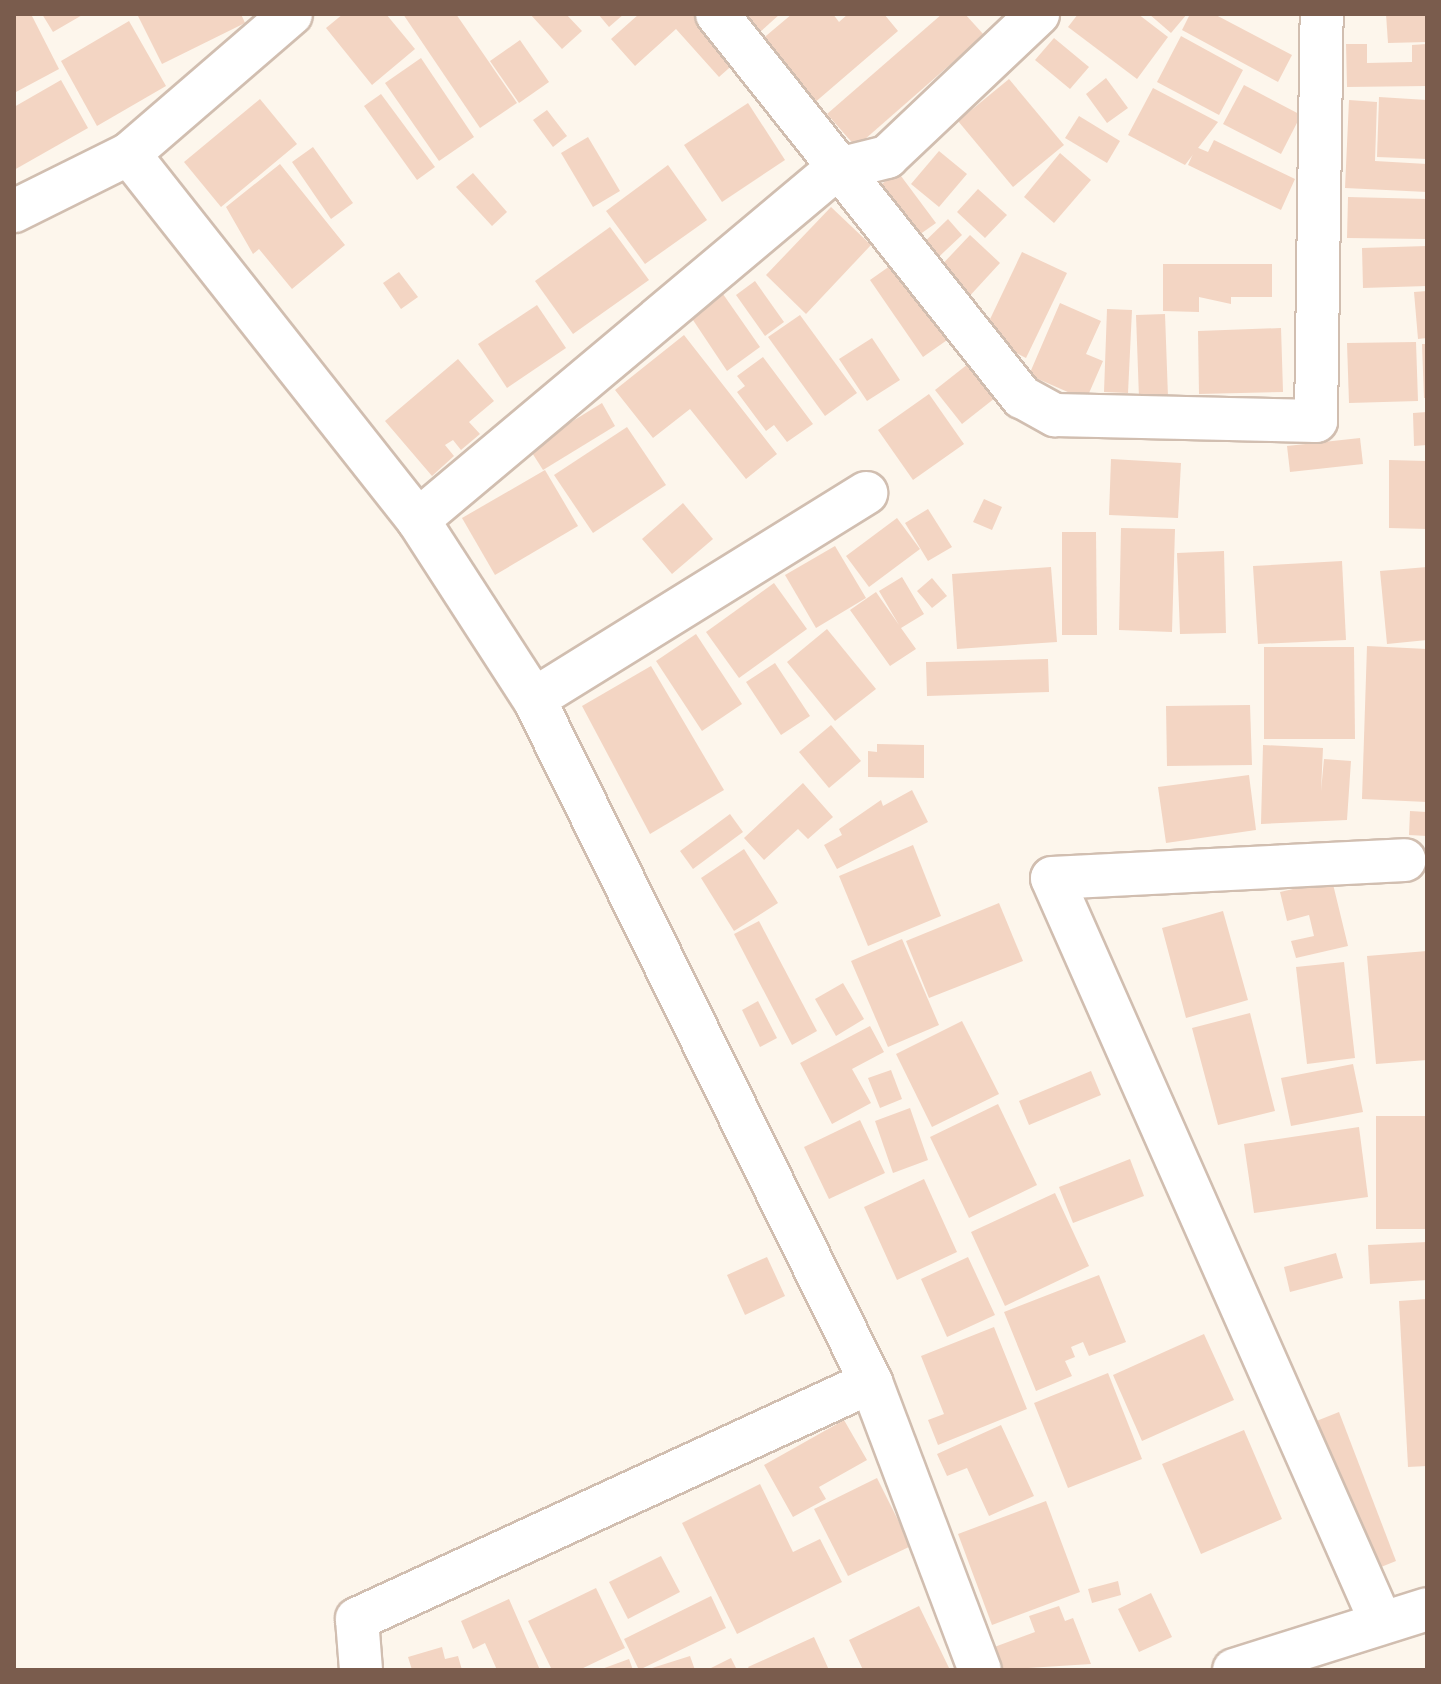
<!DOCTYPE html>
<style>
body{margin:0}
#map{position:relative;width:1441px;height:1684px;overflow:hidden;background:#fdf6ec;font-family:Karla,sans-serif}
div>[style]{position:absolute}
.building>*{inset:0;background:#f3d5c3}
.roads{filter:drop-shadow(2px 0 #d1beb0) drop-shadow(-2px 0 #d1beb0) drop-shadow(0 2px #d1beb0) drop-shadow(0 -2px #d1beb0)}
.minor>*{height:42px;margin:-21px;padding:0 21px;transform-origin:21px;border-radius:21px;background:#fff}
span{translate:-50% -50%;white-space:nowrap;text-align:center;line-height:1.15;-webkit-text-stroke:6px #fffaf3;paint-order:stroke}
.frame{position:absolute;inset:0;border:16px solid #7a5c4d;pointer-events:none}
</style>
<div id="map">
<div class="building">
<i style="clip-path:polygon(14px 14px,31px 14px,59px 69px,16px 92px)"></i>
<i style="clip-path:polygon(42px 14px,84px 14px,53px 32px)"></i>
<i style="clip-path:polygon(137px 14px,241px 14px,245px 23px,162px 64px)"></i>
<i style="clip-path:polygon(343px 14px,386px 14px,415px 49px,372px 85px,326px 28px)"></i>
<i style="clip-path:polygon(403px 14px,456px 14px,517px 103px,480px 128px)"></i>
<i style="clip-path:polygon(530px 14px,566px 14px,582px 31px,562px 49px)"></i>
<i style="clip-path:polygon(598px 14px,624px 14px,609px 27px)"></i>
<i style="clip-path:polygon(639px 14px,695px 14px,737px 61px,719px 77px,676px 29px,635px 66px,611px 39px)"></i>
<i style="clip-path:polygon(744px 14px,780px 14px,760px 32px)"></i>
<i style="clip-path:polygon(792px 14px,833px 14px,839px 22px,848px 14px,884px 14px,898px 31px,813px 104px,760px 41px)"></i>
<i style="clip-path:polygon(942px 14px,965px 14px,984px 35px,856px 147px,827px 114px)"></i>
<i style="clip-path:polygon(1078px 14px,1138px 14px,1168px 37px,1137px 79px,1068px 27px)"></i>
<i style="clip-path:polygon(1149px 14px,1187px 14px,1171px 33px)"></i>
<i style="clip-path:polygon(1190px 14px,1214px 14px,1292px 55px,1278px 82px,1182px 30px)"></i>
<i style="clip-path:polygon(1386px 14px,1427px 14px,1427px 42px,1388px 43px)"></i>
<i style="clip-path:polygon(129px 21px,166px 86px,97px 126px,61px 61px)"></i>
<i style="clip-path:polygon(1181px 36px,1243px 70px,1219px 115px,1157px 82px)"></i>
<i style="clip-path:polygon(1054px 38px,1089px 67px,1070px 89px,1035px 60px)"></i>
<i style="clip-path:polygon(520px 40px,549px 82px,519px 103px,490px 61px)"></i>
<i style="clip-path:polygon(1346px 44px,1367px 44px,1367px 63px,1412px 62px,1412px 45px,1427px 44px,1427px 86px,1347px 87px)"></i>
<i style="clip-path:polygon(421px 58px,474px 137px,439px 161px,385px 83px)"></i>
<i style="clip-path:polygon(1106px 78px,1128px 108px,1107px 123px,1086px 94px)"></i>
<i style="clip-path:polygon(1009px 79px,1064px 145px,1013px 187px,958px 121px)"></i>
<i style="clip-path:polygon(61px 80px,88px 128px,14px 170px,14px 107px)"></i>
<i style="clip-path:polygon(1244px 85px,1301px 115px,1281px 154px,1223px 124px)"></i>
<i style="clip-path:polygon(1153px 88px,1218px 122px,1185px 165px,1128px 135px)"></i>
<i style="clip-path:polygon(381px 94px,435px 167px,417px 180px,364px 106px)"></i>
<i style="clip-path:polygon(1379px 97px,1427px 100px,1427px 159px,1377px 157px)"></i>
<i style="clip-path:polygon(260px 99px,297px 144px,221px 207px,184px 162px)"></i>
<i style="clip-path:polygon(1349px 100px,1377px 102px,1375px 161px,1427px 164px,1427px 192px,1345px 188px)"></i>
<i style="clip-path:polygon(748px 103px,785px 160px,722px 202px,684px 145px)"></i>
<i style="clip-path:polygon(547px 110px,567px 136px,553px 147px,533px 120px)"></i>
<i style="clip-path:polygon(1079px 116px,1120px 141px,1107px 163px,1065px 138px)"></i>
<i style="clip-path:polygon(588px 137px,620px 191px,593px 207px,561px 153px)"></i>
<i style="clip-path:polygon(1214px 140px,1295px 179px,1281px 210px,1188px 165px,1196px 147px,1208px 152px)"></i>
<i style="clip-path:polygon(313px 147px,353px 203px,331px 219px,292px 162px)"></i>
<i style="clip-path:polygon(939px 151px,967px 174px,939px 207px,911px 184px)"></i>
<i style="clip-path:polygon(1060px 153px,1091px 180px,1054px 223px,1024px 197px)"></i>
<i style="clip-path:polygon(280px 164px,345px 245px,292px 289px,259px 249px,253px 254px,226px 207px)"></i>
<i style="clip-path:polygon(668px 165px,707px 220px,645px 264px,606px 211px)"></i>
<i style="clip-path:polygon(898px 172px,936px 223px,909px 242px,871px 192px)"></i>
<i style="clip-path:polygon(473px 173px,507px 212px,492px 226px,456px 187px)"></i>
<i style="clip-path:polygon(978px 189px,1007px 215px,985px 238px,957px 212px)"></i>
<i style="clip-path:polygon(1348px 197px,1427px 199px,1427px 239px,1347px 238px)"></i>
<i style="clip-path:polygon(831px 207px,871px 245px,806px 314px,766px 275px)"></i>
<i style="clip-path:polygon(948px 219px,962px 235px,927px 268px,913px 253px)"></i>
<i style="clip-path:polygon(610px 227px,649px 280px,573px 334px,535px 281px)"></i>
<i style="clip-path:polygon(970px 235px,1000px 263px,966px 300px,936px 271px)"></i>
<i style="clip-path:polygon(1427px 246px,1427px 286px,1363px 288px,1362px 248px)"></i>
<i style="clip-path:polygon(1022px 252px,1067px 273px,1026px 358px,982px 336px)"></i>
<i style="clip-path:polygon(897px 261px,950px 338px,923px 357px,870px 280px)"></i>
<i style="clip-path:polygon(1163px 264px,1272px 264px,1272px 297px,1231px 297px,1231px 304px,1199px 297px,1199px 312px,1163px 311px)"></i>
<i style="clip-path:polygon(399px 272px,418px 297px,401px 309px,383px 283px)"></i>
<i style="clip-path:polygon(755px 281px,784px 322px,765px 336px,736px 295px)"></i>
<i style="clip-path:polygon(1427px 291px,1427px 338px,1418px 339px,1414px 292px)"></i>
<i style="clip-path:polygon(723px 294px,760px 347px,727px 371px,691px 317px)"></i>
<i style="clip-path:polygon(1060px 303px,1101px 321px,1086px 354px,1103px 361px,1086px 400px,1029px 375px)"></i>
<i style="clip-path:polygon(537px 305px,566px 348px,507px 388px,478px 344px)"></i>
<i style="clip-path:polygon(1107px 309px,1132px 310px,1128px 393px,1104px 392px)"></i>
<i style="clip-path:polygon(1165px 314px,1168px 397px,1139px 398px,1136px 315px)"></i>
<i style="clip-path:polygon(800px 315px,857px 393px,825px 416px,768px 337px)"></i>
<i style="clip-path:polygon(1281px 328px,1283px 392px,1199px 394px,1198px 331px)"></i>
<i style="clip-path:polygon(684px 335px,777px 454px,746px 479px,690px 409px,653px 438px,615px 390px)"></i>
<i style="clip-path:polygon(872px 338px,900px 380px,867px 401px,839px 359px)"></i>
<i style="clip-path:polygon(1416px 342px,1418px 401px,1349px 403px,1347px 343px)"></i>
<i style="clip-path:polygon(1422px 344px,1427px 344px,1427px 398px,1424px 398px)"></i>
<i style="clip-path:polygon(763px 357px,813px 424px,787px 442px,774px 425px,766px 431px,737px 392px,745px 386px,737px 376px)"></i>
<i style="clip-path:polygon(458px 359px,494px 401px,469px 422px,480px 434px,461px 450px,453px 440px,445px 445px,454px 456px,432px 476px,385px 421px)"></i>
<i style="clip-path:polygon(968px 364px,995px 398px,962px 424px,935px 390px)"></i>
<i style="clip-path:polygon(929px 394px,964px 444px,913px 480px,878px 430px)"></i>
<i style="clip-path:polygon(602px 403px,615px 426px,543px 470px,529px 448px)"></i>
<i style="clip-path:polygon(1427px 412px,1427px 445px,1414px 446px,1413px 413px)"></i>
<i style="clip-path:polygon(627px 427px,666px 485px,593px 533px,554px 475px)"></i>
<i style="clip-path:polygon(1360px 438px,1363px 464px,1290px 472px,1287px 446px)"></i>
<i style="clip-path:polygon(1111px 459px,1181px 463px,1178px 518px,1109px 515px)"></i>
<i style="clip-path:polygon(1389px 460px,1427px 461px,1427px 529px,1389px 528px)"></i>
<i style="clip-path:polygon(545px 470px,578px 526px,495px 575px,462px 518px)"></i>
<i style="clip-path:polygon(984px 499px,1002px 507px,992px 530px,973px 522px)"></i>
<i style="clip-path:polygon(683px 503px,713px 539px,672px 574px,642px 539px)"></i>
<i style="clip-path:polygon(928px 509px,952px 547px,928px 561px,905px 523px)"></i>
<i style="clip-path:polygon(897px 518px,920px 549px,869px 587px,846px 556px)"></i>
<i style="clip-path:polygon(1121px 528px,1175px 529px,1172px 632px,1119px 630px)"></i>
<i style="clip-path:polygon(1062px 532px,1096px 532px,1097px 635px,1062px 635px)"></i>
<i style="clip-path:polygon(835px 546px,866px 598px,816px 628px,785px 575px)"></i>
<i style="clip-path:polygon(1224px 551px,1226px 633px,1180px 634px,1177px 553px)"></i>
<i style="clip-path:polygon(1342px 561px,1346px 640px,1258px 644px,1253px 566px)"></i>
<i style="clip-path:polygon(1051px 567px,1057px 642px,957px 649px,952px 574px)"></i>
<i style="clip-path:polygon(1427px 567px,1427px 640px,1387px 644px,1380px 571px)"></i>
<i style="clip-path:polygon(902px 577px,924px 614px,901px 628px,916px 649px,890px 666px,850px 610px,876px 592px,899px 625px,879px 591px)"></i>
<i style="clip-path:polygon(932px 578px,947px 596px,932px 608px,917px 591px)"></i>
<i style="clip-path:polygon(774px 583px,807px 629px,739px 678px,706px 632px)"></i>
<i style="clip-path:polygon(827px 629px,876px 689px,835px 721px,787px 662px)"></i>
<i style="clip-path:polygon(696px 634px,742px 704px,702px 731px,656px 661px)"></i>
<i style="clip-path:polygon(1367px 646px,1427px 649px,1427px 802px,1362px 799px)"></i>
<i style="clip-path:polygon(1264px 647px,1354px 647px,1355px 739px,1264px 739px)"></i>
<i style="clip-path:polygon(1048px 659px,1049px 692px,927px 696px,926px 662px)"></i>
<i style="clip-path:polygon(775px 663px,810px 716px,781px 735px,746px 682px)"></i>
<i style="clip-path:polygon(651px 666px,724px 790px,650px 834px,582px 706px)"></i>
<i style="clip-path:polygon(1250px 705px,1252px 765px,1167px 766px,1166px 706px)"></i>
<i style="clip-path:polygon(831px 725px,861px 761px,829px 788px,799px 752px)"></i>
<i style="clip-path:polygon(877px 744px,924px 745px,924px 778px,868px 777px,868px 751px,877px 752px)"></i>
<i style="clip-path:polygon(1263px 745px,1323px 748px,1321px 791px,1324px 759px,1351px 761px,1347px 820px,1261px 824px)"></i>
<i style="clip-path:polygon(1249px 775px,1256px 830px,1166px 843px,1158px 787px)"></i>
<i style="clip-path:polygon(803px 783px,833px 817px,808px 839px,798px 829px,764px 860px,744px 838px)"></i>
<i style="clip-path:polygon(912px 790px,928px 822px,837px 869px,824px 845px,842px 835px,839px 829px,881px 800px,883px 806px)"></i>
<i style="clip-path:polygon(1410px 811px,1427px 812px,1427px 836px,1409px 835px)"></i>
<i style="clip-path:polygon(730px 814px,743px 832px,693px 869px,680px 851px)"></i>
<i style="clip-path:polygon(913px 845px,941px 916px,868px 946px,839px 876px)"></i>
<i style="clip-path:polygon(744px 849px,778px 903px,734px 931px,701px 878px)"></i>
<i style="clip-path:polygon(1332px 880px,1348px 946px,1296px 958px,1291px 941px,1314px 936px,1309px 915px,1287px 921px,1280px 892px)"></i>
<i style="clip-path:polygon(999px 903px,1023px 961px,929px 998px,906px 941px)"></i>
<i style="clip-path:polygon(1223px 911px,1248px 1000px,1186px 1018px,1162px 928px)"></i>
<i style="clip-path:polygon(759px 921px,817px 1031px,792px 1045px,734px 934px)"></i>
<i style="clip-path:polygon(902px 939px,939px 1025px,888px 1047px,851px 961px)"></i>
<i style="clip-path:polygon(1427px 951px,1427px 1060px,1376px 1064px,1367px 956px)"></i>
<i style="clip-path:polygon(1344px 962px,1355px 1058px,1307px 1064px,1296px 967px)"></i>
<i style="clip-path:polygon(843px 983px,864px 1019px,836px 1036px,815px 999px)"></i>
<i style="clip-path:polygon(758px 1001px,777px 1038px,760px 1047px,742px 1010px)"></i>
<i style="clip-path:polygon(1250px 1013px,1275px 1111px,1218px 1125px,1192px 1028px)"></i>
<i style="clip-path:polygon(962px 1021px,999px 1094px,932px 1127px,896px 1054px)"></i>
<i style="clip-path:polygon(870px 1026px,884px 1052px,852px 1069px,871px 1103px,832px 1124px,800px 1063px)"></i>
<i style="clip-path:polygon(1353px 1064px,1363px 1112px,1291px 1126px,1281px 1078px)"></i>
<i style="clip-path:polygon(891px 1070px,902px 1099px,880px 1108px,868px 1078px)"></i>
<i style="clip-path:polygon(1091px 1071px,1101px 1095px,1029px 1125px,1019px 1101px)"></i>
<i style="clip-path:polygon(998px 1104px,1037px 1185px,969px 1218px,930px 1137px)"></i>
<i style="clip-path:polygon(910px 1108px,928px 1160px,893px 1173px,875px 1121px)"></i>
<i style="clip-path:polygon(1376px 1116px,1427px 1116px,1427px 1229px,1376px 1229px)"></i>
<i style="clip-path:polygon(860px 1120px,885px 1173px,829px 1199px,804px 1147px)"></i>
<i style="clip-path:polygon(1359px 1127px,1368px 1197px,1254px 1213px,1244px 1144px)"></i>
<i style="clip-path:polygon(1130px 1159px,1144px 1196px,1073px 1223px,1059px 1187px)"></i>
<i style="clip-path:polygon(924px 1179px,957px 1252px,897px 1280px,864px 1207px)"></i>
<i style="clip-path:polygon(1055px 1193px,1089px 1266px,1005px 1306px,971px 1232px)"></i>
<i style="clip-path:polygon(1427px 1242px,1427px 1280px,1370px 1284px,1368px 1245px)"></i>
<i style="clip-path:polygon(1336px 1253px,1343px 1278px,1290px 1292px,1284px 1267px)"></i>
<i style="clip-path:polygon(767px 1257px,785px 1296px,745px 1315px,727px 1275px)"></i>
<i style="clip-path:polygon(968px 1257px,995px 1315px,947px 1337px,921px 1279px)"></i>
<i style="clip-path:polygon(1099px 1275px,1126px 1342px,1089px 1356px,1083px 1342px,1071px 1347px,1075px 1357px,1065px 1361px,1072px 1376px,1036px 1391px,1004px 1312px)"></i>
<i style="clip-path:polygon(1427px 1299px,1427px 1466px,1408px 1467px,1399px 1301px)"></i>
<i style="clip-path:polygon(994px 1327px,1027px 1409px,938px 1445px,928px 1420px,944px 1414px,921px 1356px)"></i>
<i style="clip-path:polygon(1204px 1334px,1234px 1400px,1142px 1441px,1113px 1375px)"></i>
<i style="clip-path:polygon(1108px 1373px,1142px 1459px,1068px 1488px,1034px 1403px)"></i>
<i style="clip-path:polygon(1339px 1412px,1396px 1561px,1371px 1571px,1314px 1422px)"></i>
<i style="clip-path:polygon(844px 1420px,867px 1460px,819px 1487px,826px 1499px,793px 1517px,764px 1465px)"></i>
<i style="clip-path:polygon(1001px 1425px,1034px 1496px,989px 1516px,967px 1468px,947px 1476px,937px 1454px)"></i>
<i style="clip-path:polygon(1244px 1430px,1282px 1519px,1201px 1554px,1162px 1464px)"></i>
<i style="clip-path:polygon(877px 1478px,911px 1546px,848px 1576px,814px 1509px)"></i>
<i style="clip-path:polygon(760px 1484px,793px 1552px,820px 1539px,842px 1582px,737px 1634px,682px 1523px)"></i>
<i style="clip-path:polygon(1046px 1501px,1080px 1592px,992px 1625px,958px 1534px)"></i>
<i style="clip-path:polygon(661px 1556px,680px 1592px,628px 1619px,609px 1582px)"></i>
<i style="clip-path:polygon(1118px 1581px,1121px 1595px,1092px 1603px,1088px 1589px)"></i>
<i style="clip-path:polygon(596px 1588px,625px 1648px,579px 1670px,552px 1670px,528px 1621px)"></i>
<i style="clip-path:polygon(1151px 1593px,1172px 1637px,1139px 1652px,1118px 1609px)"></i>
<i style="clip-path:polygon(711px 1596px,726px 1628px,639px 1670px,624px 1639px)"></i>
<i style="clip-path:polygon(509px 1599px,540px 1670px,497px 1670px,485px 1643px,473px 1649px,461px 1621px)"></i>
<i style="clip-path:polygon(919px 1606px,950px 1670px,863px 1670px,849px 1640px)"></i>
<i style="clip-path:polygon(1059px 1606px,1065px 1621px,1073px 1618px,1091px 1664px,997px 1670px,989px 1649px,1035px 1632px,1029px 1616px)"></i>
<i style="clip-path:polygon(814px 1637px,829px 1670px,750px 1670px,748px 1667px)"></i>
<i style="clip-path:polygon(442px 1647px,445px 1659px,458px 1656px,462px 1670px,412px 1670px,408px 1657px)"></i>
<i style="clip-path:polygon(690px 1656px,695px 1670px,649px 1670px,649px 1669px)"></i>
<i style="clip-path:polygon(731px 1658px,737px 1670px,707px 1670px)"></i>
<i style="clip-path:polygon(629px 1659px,633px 1670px,599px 1670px)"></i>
</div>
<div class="roads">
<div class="minor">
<i style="left:717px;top:14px;width:490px;rotate:51.5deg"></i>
<i style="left:1022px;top:397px;width:38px;rotate:29deg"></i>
<i style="left:1055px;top:415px;width:261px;rotate:1.3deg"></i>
<i style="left:1316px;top:421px;width:407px;rotate:-89.2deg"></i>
<i style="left:129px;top:154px;width:466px;rotate:51.7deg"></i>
<i style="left:418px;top:520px;width:213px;rotate:57.1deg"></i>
<i style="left:534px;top:699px;width:762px;rotate:63.74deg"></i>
<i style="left:871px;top:1382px;width:308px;rotate:69.3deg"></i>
<i style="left:14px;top:211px;width:128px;rotate:-26.4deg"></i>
<i style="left:129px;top:154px;width:214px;rotate:-40.8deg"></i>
<i style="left:418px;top:520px;width:544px;rotate:-40.01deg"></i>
<i style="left:835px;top:170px;width:54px;rotate:-14deg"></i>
<i style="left:887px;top:157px;width:208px;rotate:-43.4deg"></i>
<i style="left:534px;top:699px;width:391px;rotate:-31.8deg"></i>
<i style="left:1381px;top:1622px;width:813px;rotate:-113.86deg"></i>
<i style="left:1052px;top:878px;width:353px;rotate:-2.9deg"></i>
<i style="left:361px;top:1670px;width:51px;rotate:-94.5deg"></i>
<i style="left:357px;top:1619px;width:566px;rotate:-24.75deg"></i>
<i style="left:1234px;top:1670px;width:202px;rotate:-17.5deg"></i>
</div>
</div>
<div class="frame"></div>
</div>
